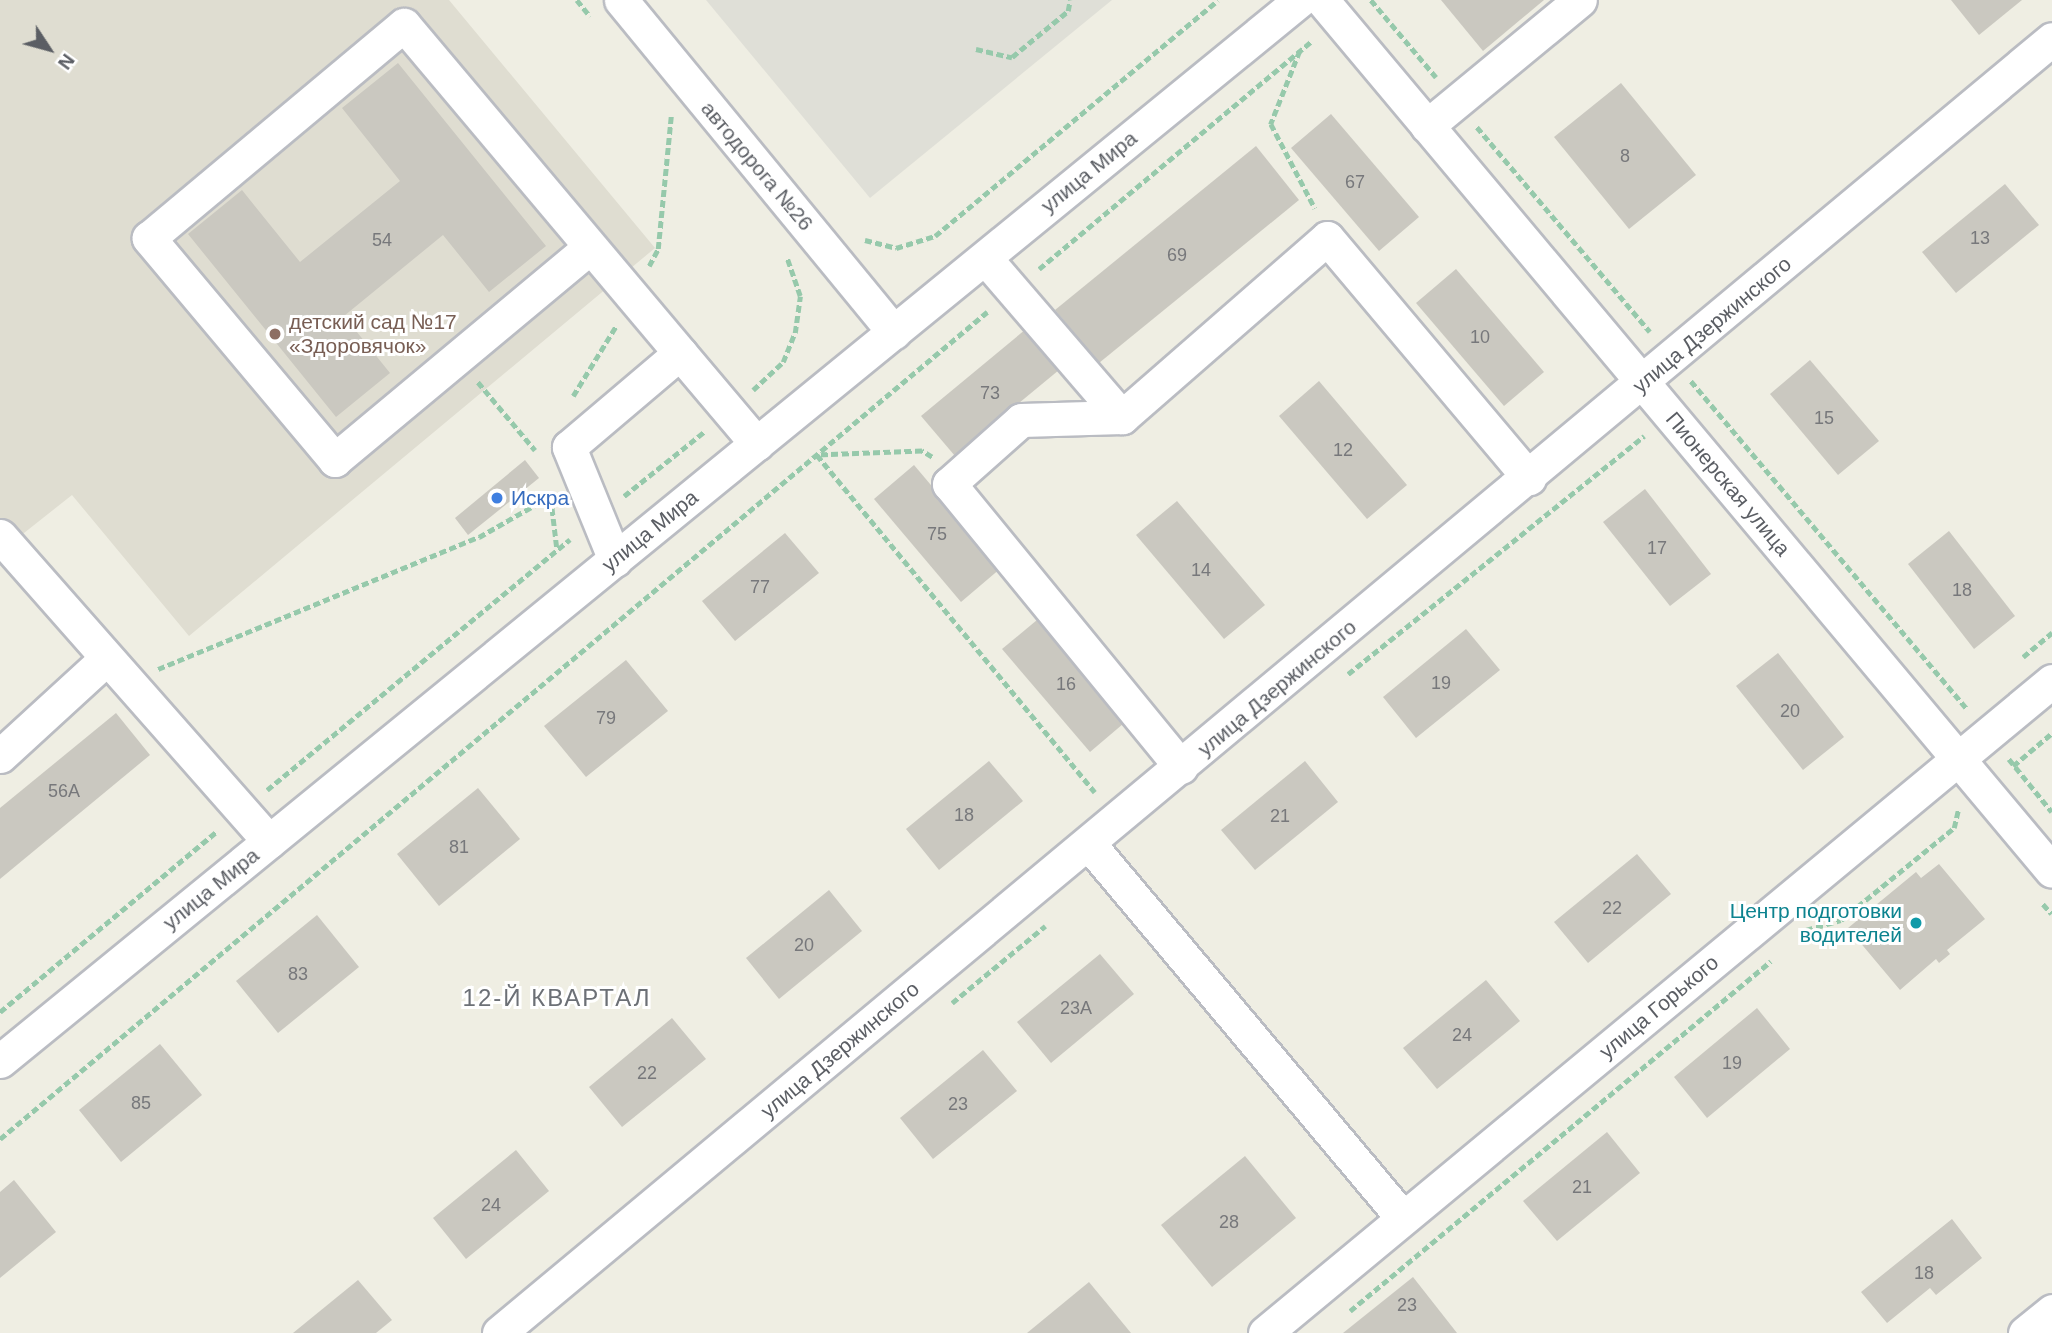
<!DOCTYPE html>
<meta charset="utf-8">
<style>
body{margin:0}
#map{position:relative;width:2052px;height:1333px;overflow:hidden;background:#efeee3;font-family:Helvetica,sans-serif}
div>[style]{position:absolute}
.industrial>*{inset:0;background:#dfdfd7}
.education>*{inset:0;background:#dfddd1}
.building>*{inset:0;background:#cac8c0}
.path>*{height:4.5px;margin-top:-2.25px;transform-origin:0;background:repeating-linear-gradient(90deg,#96c9ab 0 7px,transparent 0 10.5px)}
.roads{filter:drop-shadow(2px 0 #babcc2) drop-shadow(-2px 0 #babcc2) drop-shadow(0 2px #babcc2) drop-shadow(0 -2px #babcc2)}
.minor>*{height:33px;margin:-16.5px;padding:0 16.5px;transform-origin:16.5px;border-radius:16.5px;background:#fff}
.dots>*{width:19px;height:19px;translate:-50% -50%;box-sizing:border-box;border:4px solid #fff;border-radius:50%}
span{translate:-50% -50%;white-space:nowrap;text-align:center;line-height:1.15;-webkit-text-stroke:6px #fff;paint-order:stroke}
.number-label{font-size:18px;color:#77787b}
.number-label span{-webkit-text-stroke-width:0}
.street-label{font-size:21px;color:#5b5e64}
.education-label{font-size:21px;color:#785e54}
.left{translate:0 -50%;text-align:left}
.shop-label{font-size:21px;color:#366cbe}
.culture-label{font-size:21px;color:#0d838f}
.right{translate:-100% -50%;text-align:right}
.quarter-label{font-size:24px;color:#6c7076;letter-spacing:2px}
.north{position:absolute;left:14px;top:14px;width:70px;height:70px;-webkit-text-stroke:5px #fff;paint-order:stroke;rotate:126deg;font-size:19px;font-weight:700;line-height:28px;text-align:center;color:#5b5e64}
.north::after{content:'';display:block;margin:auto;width:24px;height:32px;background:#5b5e64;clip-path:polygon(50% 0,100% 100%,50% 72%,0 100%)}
</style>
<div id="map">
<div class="industrial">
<i style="clip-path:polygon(706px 0,1112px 0,870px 198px)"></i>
</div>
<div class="education">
<i style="clip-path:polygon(0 0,449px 0,655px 248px,189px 636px,72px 495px,0 552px)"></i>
</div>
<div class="building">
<i style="clip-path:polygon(1441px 0,1544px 0,1483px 51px)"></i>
<i style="clip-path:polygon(1951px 0,2022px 0,1979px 35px)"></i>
<i style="clip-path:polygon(398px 63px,546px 246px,489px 292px,443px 235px,344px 316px,390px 373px,336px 417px,188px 234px,242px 190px,300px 262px,400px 181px,342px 108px)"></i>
<i style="clip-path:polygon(1621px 83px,1696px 175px,1629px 229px,1554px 137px)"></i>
<i style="clip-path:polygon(1331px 114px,1419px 217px,1379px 251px,1291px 148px)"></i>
<i style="clip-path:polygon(1256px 146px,1299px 200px,1099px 363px,1055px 310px)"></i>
<i style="clip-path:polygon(2005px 184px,2039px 225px,1956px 293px,1922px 252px)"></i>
<i style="clip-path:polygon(1456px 269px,1544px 372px,1504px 406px,1416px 303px)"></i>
<i style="clip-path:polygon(1026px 329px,1059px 370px,955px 456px,921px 416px)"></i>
<i style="clip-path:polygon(1810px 360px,1879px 441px,1838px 475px,1770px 394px)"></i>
<i style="clip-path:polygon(1319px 381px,1407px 485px,1367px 519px,1279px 416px)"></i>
<i style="clip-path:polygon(525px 460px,539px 478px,468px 535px,455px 518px)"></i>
<i style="clip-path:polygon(914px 465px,1001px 568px,961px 602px,874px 499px)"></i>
<i style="clip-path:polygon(1645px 489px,1711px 574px,1670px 606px,1603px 522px)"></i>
<i style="clip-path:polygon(1177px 501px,1265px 605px,1224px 639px,1136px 535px)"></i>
<i style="clip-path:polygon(1949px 531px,2015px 616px,1974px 649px,1908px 564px)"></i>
<i style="clip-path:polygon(785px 533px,819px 573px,735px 641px,702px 601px)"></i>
<i style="clip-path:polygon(1043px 615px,1130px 718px,1090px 752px,1002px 649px)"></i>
<i style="clip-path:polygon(1466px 629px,1500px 670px,1416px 738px,1383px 697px)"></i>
<i style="clip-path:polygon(1778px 653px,1844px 737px,1803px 770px,1736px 686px)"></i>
<i style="clip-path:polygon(626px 660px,668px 711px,586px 777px,544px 726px)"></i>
<i style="clip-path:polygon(116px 713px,150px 755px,0 879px,0 808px)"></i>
<i style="clip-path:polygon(989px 761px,1023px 801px,939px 870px,906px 829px)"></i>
<i style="clip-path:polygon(1305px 761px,1338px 802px,1255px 870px,1221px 830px)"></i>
<i style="clip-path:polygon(478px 788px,520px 839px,439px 906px,397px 854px)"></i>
<i style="clip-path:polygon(1637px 854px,1671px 894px,1588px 963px,1554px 922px)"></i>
<i style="clip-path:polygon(1939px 864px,1985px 919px,1947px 950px,1950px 954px,1939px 963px,1936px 959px,1900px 990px,1848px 928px,1916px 872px,1921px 878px)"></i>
<i style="clip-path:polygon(829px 890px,862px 931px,779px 999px,746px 958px)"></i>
<i style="clip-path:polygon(317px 915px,359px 967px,278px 1033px,236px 981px)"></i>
<i style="clip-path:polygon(1100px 954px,1134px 994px,1051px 1063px,1017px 1022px)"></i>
<i style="clip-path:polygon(1486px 980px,1520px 1021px,1437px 1089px,1403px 1048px)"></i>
<i style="clip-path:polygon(1757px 1008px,1790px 1049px,1707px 1118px,1674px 1077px)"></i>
<i style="clip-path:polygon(672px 1018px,706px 1059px,622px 1127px,589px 1087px)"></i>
<i style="clip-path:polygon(160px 1044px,202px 1095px,121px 1162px,79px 1110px)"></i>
<i style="clip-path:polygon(983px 1050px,1017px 1091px,933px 1159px,900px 1118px)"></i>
<i style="clip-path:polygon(1607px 1132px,1640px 1173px,1557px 1241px,1523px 1201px)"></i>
<i style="clip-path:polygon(516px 1150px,549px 1191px,466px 1259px,433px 1218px)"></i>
<i style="clip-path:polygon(1245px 1156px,1296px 1218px,1212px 1287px,1161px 1225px)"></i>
<i style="clip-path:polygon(14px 1180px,56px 1232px,0 1278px,0 1192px)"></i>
<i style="clip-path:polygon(1952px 1219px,1982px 1258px,1936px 1295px,1930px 1288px,1887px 1323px,1861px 1292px)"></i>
<i style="clip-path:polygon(1413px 1277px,1457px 1333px,1343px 1333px)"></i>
<i style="clip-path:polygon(358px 1280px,392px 1320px,376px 1333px,293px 1333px)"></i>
<i style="clip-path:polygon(1089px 1282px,1131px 1333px,1027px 1333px)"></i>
</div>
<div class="path">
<i style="left:577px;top:0;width:21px;rotate:51deg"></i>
<i style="left:1371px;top:0;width:101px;rotate:49.8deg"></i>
<i style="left:976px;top:49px;width:37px;rotate:13deg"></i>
<i style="left:1012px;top:57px;width:72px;rotate:-39.4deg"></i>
<i style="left:1068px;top:11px;width:11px;rotate:-80deg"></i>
<i style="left:1300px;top:51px;width:79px;rotate:111.7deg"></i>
<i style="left:1271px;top:124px;width:95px;rotate:62.4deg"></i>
<i style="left:1477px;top:127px;width:268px;rotate:49.8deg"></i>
<i style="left:865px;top:240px;width:32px;rotate:14deg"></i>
<i style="left:896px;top:248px;width:41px;rotate:-17.1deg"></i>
<i style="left:935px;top:236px;width:368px;rotate:-39.8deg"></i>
<i style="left:649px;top:266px;width:19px;rotate:-62deg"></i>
<i style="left:658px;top:249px;width:134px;rotate:-84.4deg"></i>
<i style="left:1039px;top:269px;width:356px;rotate:-39.9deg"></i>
<i style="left:1691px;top:381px;width:429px;rotate:49.9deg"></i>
<i style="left:478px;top:382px;width:89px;rotate:50deg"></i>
<i style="left:753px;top:390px;width:41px;rotate:-43deg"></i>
<i style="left:783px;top:362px;width:31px;rotate:-68deg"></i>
<i style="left:795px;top:333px;width:37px;rotate:-82deg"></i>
<i style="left:800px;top:296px;width:39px;rotate:-109deg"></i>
<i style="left:573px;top:396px;width:82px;rotate:-58.4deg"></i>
<i style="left:932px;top:457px;width:12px;rotate:-149deg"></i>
<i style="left:922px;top:451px;width:105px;rotate:177.8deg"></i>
<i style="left:817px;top:455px;width:437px;rotate:50.5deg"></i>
<i style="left:624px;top:496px;width:102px;rotate:-38.7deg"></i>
<i style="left:551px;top:498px;width:50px;rotate:83.2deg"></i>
<i style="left:2023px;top:657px;width:38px;rotate:-40deg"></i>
<i style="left:158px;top:669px;width:347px;rotate:-22.4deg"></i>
<i style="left:479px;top:537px;width:83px;rotate:-29.7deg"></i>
<i style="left:1348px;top:674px;width:380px;rotate:-38.8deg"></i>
<i style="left:2009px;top:759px;width:68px;rotate:50.9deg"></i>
<i style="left:2013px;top:766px;width:51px;rotate:-40.2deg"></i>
<i style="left:267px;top:790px;width:393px;rotate:-39.6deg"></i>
<i style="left:2043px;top:904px;width:13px;rotate:48deg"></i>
<i style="left:1806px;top:930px;width:36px;rotate:-16deg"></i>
<i style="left:1841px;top:920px;width:146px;rotate:-39.2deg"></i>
<i style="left:1954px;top:828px;width:18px;rotate:-77deg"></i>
<i style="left:952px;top:1003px;width:121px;rotate:-39.6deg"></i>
<i style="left:0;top:1012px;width:283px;rotate:-39.8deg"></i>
<i style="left:0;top:1139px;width:1288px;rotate:-39.96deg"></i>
<i style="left:1350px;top:1311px;width:547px;rotate:-39.74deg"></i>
</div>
<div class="roads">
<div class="minor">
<i style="left:621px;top:0;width:430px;rotate:50.6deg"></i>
<i style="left:1322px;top:0;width:1136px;rotate:50.03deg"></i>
<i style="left:1427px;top:126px;width:198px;rotate:-39.5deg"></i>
<i style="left:589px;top:248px;width:331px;rotate:140.2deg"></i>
<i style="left:335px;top:460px;width:290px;rotate:-130deg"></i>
<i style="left:149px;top:238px;width:332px;rotate:-39.9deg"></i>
<i style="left:404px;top:25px;width:429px;rotate:49.9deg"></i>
<i style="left:985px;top:258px;width:210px;rotate:49.3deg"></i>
<i style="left:0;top:536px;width:407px;rotate:48.6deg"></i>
<i style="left:615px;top:560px;width:122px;rotate:-112.2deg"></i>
<i style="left:569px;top:447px;width:145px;rotate:-40.3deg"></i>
<i style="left:680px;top:353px;width:119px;rotate:49.8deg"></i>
<i style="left:0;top:756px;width:145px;rotate:-42.5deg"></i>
<i style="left:1181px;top:767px;width:366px;rotate:-129.3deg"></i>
<i style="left:949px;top:484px;width:96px;rotate:-41.6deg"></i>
<i style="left:1021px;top:420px;width:101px;rotate:-1.7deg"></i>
<i style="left:1122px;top:417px;width:272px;rotate:-41.1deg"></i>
<i style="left:1327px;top:238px;width:314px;rotate:49.9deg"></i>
<i style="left:1089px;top:844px;width:488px;rotate:50deg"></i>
<i style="left:0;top:1061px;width:1678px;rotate:-39.22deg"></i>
<i style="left:499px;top:1333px;width:2021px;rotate:-39.8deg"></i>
<i style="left:1265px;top:1333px;width:1022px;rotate:-39.64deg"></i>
<i style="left:2025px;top:1333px;width:35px;rotate:-39deg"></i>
</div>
</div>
<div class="dots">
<i style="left:275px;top:334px;background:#8d6e63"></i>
<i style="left:497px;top:498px;background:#3f7fe0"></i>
<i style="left:1916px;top:923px;background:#0f9aa8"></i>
</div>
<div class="number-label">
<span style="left:1625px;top:156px">8</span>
<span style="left:1355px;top:182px">67</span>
<span style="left:1980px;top:238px">13</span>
<span style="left:382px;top:240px">54</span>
<span style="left:1177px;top:255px">69</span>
<span style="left:1480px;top:337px">10</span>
<span style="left:990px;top:393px">73</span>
<span style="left:1824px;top:418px">15</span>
<span style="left:1343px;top:450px">12</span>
<span style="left:937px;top:534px">75</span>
<span style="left:1657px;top:548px">17</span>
<span style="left:1201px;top:570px">14</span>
<span style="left:760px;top:587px">77</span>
<span style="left:1962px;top:590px">18</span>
<span style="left:1441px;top:683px">19</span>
<span style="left:1066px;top:684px">16</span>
<span style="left:1790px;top:711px">20</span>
<span style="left:606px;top:718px">79</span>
<span style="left:64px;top:791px">56А</span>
<span style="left:964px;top:815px">18</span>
<span style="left:1280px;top:816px">21</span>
<span style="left:459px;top:847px">81</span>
<span style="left:1612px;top:908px">22</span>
<span style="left:804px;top:945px">20</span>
<span style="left:298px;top:974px">83</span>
<span style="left:1076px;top:1008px">23А</span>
<span style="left:1462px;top:1035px">24</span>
<span style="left:1732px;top:1063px">19</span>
<span style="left:647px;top:1073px">22</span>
<span style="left:141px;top:1103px">85</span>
<span style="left:958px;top:1104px">23</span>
<span style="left:1582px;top:1187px">21</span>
<span style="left:491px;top:1205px">24</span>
<span style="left:1229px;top:1222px">28</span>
<span style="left:1924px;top:1273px">18</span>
<span style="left:1407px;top:1305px">23</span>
</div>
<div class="street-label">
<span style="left:757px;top:166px;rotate:50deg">автодорога №26</span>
<span style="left:1089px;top:172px;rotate:-39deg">улица Мира</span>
<span style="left:1712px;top:325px;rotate:-40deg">улица Дзержинского</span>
<span style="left:1728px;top:484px;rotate:50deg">Пионерская улица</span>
<span style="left:650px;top:531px;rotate:-39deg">улица Мира</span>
<span style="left:1277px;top:688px;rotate:-40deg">улица Дзержинского</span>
<span style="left:211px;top:889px;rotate:-39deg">улица Мира</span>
<span style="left:1659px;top:1007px;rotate:-40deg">улица Горького</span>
<span style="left:840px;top:1050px;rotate:-40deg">улица Дзержинского</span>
</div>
<div class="education-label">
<span class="left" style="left:289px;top:334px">детский сад №17<br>«Здоровячок»</span>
</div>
<div class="shop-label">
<span class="left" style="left:511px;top:498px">Искра</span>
</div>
<div class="culture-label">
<span class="right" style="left:1902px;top:923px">Центр подготовки<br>водителей</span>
</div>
<div class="quarter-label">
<span style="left:557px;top:998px">12-Й КВАРТАЛ</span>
</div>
<div class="north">N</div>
</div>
